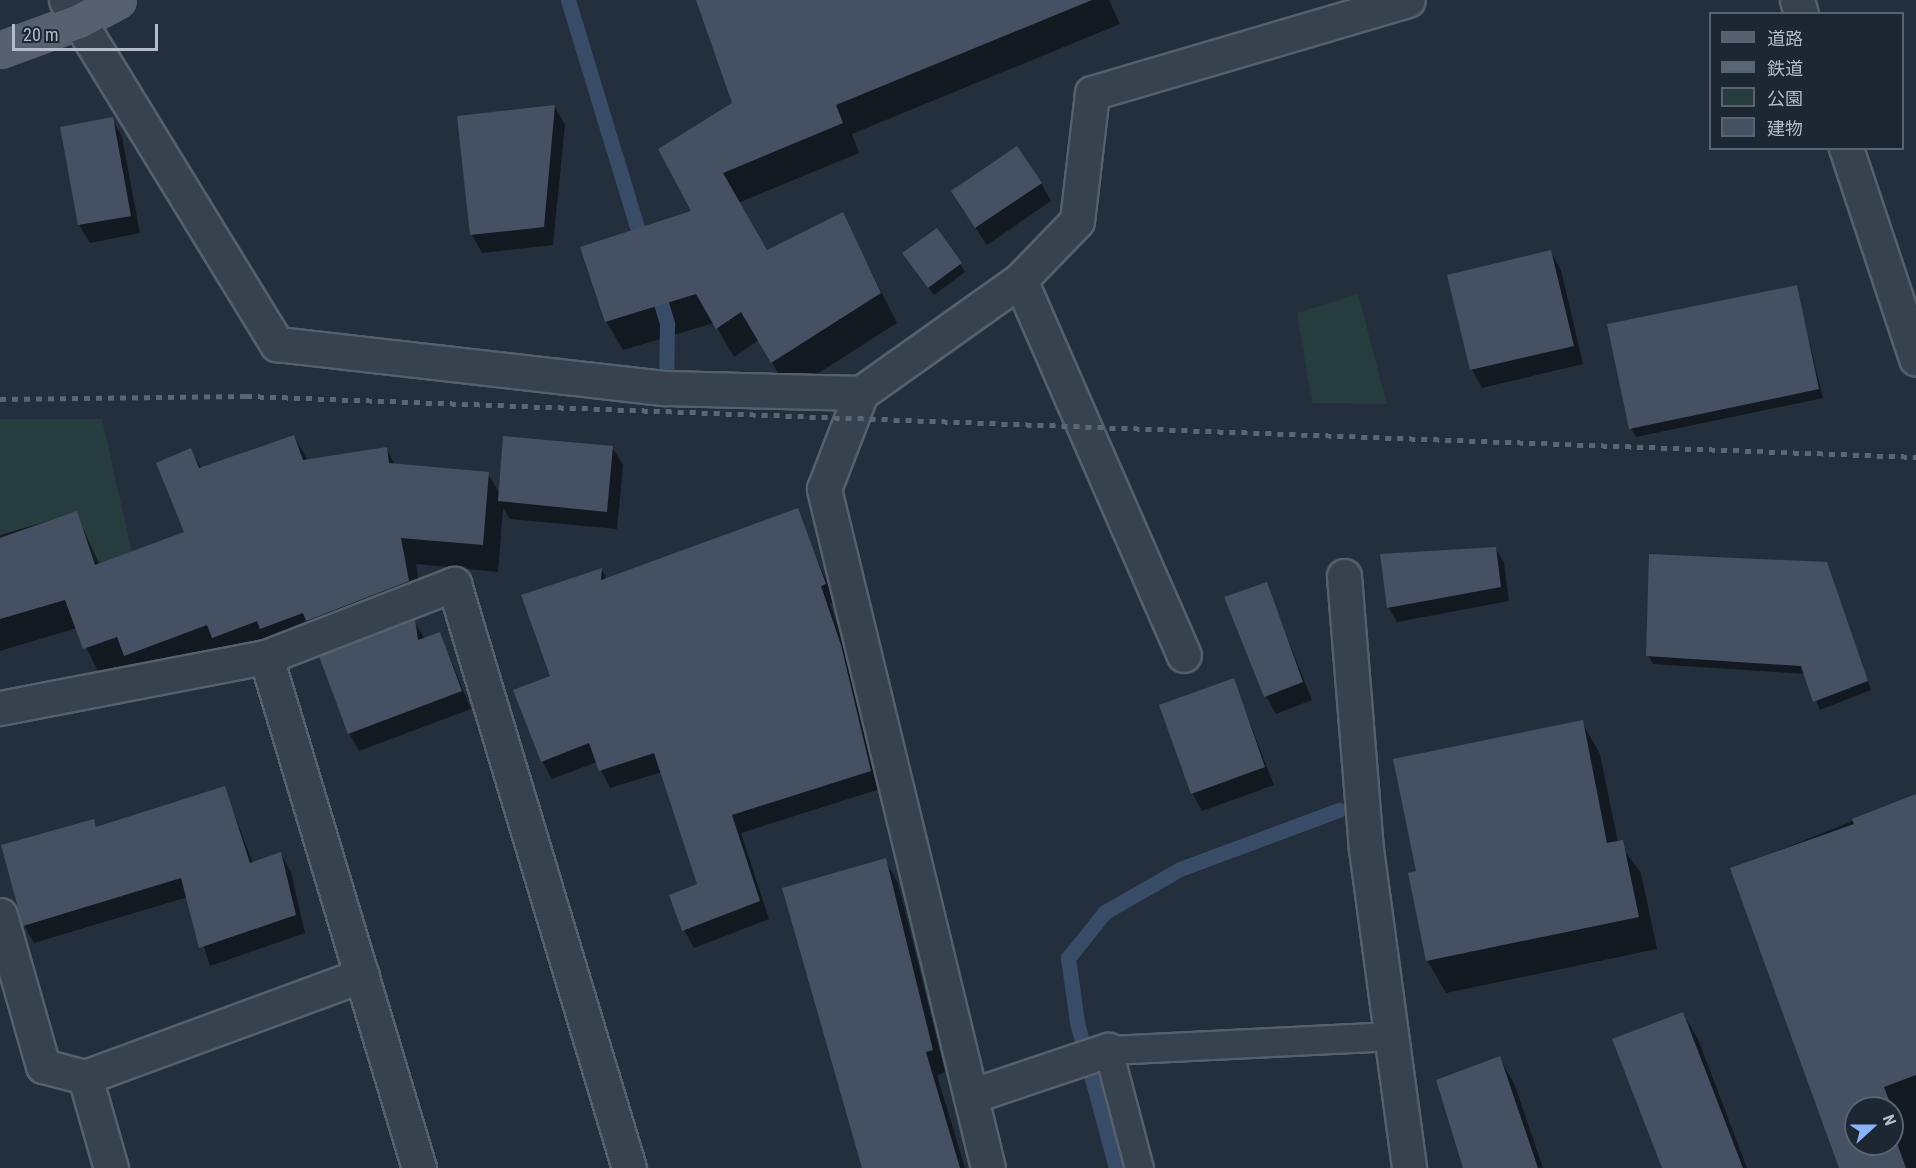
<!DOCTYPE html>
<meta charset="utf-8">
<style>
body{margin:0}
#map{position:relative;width:1916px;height:1168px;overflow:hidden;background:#242f3e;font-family:"Roboto Condensed","Noto Sans JP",sans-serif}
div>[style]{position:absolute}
.green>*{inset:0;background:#263c3f}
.shadow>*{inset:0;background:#0007}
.stream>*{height:15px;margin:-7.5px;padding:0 7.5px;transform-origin:7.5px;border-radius:7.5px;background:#394c67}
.building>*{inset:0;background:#455162}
.roads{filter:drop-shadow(2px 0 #565f6c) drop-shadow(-2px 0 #565f6c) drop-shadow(0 2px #565f6c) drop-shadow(0 -2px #565f6c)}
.service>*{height:27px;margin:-13.5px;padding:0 13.5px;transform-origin:13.5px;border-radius:13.5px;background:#38414e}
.pedestrian>*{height:33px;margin:-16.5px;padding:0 16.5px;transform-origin:16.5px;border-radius:16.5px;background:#38414e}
.minor>*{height:33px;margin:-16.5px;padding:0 16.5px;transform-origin:16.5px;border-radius:16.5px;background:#38414e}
.tertiary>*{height:33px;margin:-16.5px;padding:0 16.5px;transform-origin:16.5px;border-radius:16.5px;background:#38414e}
.primary>*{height:33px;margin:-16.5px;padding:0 16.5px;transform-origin:16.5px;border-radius:16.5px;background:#56606e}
.rail>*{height:4.5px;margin-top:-2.25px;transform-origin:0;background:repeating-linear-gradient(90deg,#5a6575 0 6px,transparent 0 12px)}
span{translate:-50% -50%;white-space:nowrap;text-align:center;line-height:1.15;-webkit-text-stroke:4.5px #1d2633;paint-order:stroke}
.legend{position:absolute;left:1709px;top:12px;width:195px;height:138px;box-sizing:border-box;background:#1d2633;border:2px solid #59626f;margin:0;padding:8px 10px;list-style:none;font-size:18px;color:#b4bcc9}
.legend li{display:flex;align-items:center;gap:12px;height:30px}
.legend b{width:30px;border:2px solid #59626f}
.north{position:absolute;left:1844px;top:1096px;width:60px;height:60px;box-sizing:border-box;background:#1d2633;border:2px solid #59626f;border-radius:50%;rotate:69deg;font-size:16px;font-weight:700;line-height:24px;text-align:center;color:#b4bcc9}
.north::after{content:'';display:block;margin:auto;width:21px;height:27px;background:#8ab4f8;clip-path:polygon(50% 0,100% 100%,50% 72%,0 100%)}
.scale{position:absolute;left:12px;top:24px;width:146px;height:27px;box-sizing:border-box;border:3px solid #b4bcc9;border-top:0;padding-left:8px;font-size:18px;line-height:21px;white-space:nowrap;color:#b4bcc9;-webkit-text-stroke:4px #1d2633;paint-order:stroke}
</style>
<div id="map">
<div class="green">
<i style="clip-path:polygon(1358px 294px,1387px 404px,1312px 403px,1297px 313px)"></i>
<i style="clip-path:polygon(0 419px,102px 419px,135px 566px,0 619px)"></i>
</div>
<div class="shadow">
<i style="clip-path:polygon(698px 0,1109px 0,1120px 24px,852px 134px,859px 153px,738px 203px,766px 252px,842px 214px,897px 323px,789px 392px,759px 340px,734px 357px,714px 323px,623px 350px,606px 321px,693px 212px,734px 104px)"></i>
<i style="clip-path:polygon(555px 107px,565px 125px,553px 245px,482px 253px,472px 235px)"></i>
<i style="clip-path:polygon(112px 119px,122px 137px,140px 233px,90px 243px,79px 225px,62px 128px)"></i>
<i style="clip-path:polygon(1041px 183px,1051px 201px,987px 245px,963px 209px)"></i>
<i style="clip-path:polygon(1551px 252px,1561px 270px,1583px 364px,1482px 388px,1472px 370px,1449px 276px)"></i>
<i style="clip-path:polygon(909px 262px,960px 264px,965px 272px,934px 295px)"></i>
<i style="clip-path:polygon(1796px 287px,1823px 398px,1636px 437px,1631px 428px)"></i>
<i style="clip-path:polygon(294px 436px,308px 461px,386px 448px,395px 465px,488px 474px,500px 494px,612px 447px,623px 465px,617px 529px,510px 519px,503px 508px,498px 572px,416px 564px,423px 609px,141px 682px,130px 664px,100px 676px,77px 628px,0 651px,0 535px,76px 513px,100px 565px,186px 533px,190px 450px,202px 469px)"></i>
<i style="clip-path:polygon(797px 510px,835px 602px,830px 604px,851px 664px,880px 789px,741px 833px,769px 919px,694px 948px,684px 930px,698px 885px,662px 772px,610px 788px,597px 762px,552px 779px,542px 761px,552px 677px,602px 570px,607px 580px)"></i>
<i style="clip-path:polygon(1496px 549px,1504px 563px,1509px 601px,1397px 622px,1388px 607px)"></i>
<i style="clip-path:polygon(1826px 563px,1871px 690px,1820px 710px,1806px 674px,1653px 664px,1648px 655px)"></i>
<i style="clip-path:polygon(1266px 584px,1312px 700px,1276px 714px,1266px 696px)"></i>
<i style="clip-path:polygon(414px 621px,425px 639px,440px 634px,471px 709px,359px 751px,349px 733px)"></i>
<i style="clip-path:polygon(1233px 680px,1274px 785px,1202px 811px,1192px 793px)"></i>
<i style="clip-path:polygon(1582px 722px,1600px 754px,1618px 842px,1641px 873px,1657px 949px,1446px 993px,1427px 960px,1418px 873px)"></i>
<i style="clip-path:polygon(224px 788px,253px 863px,281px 854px,291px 872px,305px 933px,210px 966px,188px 897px,34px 943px,24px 926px,93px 821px,97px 828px)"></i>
<i style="clip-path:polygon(evenodd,1916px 796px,1916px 1168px,1841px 1168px,1732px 869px,1916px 796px,1856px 1108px,1892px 1108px,1892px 1144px,1856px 1144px,1856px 1108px)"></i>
<i style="clip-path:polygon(885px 860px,898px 883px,945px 1072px,937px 1075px,965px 1168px,864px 1168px)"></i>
<i style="clip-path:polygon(1683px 1014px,1698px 1039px,1747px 1168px,1664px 1168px)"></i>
<i style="clip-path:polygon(1499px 1058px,1514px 1083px,1543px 1168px,1465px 1168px)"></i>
</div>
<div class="stream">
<i style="left:568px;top:0;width:258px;rotate:73.1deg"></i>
<i style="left:656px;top:287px;width:39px;rotate:73deg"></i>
<i style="left:667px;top:324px;width:64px;rotate:90.9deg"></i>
<i style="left:1116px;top:1168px;width:151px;rotate:-105deg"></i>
<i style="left:1077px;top:1022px;width:65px;rotate:-98deg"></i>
<i style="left:1068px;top:958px;width:59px;rotate:-51.2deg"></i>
<i style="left:1105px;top:912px;width:86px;rotate:-29.8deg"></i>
<i style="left:1180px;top:869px;width:170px;rotate:-20.4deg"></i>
</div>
<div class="building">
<i style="clip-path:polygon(696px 0,1092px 0,836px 105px,843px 123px,723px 173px,767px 250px,843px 212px,881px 293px,771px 363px,741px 312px,716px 329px,696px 294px,605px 322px,580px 247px,691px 211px,658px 149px,732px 103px)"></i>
<i style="clip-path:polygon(555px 105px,544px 227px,470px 235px,457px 116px)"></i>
<i style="clip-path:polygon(113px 117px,131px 216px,78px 225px,60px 127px)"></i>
<i style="clip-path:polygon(1017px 146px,1042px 183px,975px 228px,951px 191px)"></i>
<i style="clip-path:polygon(937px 228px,962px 263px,928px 288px,902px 253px)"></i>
<i style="clip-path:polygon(1551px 250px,1574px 346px,1470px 370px,1447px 275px)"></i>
<i style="clip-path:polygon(1797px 285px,1819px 389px,1629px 429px,1607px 324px)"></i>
<i style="clip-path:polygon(294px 435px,303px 460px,387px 447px,389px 463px,489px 472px,483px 545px,401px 538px,409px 581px,306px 621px,303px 613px,260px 629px,257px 621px,212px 638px,207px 625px,124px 656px,117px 637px,83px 649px,65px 600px,0 619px,0 538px,77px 511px,95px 565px,184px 532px,156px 463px,191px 448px,199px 468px)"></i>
<i style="clip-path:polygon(503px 436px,613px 446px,607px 512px,498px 501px)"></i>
<i style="clip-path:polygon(798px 508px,826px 584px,821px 586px,841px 645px,871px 771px,732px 815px,760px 901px,682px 931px,669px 895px,697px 884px,654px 753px,599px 771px,589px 743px,541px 762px,513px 690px,550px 676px,521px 595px,602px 568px,601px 580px)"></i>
<i style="clip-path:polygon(1496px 547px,1501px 587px,1387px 608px,1380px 554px)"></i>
<i style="clip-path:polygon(1649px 554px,1827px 562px,1868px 681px,1813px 702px,1801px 666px,1646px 656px)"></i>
<i style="clip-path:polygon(1267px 582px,1303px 682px,1264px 697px,1224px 597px)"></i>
<i style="clip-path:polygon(415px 619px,418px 640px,440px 632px,462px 691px,348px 734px,319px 656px)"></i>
<i style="clip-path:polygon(1234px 678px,1265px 767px,1191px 794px,1159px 705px)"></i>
<i style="clip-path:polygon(1583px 720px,1607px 843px,1623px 840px,1639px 917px,1426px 961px,1408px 873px,1416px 871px,1393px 759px)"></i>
<i style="clip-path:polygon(225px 786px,250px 863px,281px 852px,296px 915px,199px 948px,181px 878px,23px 926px,1px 845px,94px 819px,96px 827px)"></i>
<i style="clip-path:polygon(1916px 794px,1916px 1075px,1884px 1087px,1892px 1108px,1856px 1108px,1856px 1144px,1892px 1144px,1892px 1129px,1906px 1168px,1839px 1168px,1730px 868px,1854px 824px,1852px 819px)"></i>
<i style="clip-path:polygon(886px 858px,933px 1050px,926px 1052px,960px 1168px,862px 1168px,782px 888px)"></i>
<i style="clip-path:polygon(1683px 1012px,1743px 1168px,1662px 1168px,1612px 1039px)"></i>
<i style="clip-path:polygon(1500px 1056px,1538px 1168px,1463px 1168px,1436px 1080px)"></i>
</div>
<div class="roads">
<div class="service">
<i style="left:1139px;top:1168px;width:122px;rotate:-104.7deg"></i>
<i style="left:1108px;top:1050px;width:282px;rotate:-2.8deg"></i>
</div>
<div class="pedestrian">
<i style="left:1020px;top:280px;width:409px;rotate:66.4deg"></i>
</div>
<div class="minor">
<i style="left:66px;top:0;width:404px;rotate:58.5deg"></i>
<i style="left:277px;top:344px;width:391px;rotate:6.5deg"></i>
<i style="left:666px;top:388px;width:195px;rotate:1.5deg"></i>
<i style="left:1344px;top:576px;width:274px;rotate:85.4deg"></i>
<i style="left:1366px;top:849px;width:322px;rotate:82.3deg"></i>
<i style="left:266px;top:657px;width:533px;rotate:73.33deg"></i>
<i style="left:0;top:708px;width:271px;rotate:-10.9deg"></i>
<i style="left:266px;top:657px;width:202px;rotate:-21.2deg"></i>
<i style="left:454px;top:584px;width:610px;rotate:73.32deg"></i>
<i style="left:0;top:915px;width:157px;rotate:74.1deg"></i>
<i style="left:43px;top:1066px;width:43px;rotate:14.7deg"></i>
<i style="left:85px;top:1077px;width:95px;rotate:74.1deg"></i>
<i style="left:85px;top:1077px;width:295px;rotate:-20.2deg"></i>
<i style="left:971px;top:1096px;width:145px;rotate:-18.6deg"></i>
<i style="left:988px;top:1168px;width:699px;rotate:-103.58deg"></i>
<i style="left:824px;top:489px;width:103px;rotate:-68.9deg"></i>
<i style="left:861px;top:393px;width:195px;rotate:-35.4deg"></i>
<i style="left:1020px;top:280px;width:82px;rotate:-46deg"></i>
<i style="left:1077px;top:221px;width:129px;rotate:-83.3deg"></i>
<i style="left:1092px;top:93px;width:329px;rotate:-16.4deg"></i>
</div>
<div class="tertiary">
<i style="left:1797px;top:0;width:15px;rotate:74deg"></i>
<i style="left:1846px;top:148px;width:222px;rotate:71.6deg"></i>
</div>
<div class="primary">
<i style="left:0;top:50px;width:84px;rotate:-20.2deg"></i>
<i style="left:79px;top:21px;width:44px;rotate:-28.3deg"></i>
</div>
</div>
<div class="rail">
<i style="left:0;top:399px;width:246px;rotate:-0.7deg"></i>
<i style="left:246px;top:396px;width:1671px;rotate:2.09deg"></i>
</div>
<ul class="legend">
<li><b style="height:8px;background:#56606e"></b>道路</li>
<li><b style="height:8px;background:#5a6575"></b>鉄道</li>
<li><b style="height:16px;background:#263c3f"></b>公園</li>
<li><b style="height:16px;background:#455162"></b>建物</li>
</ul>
<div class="north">N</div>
<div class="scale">20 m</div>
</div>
